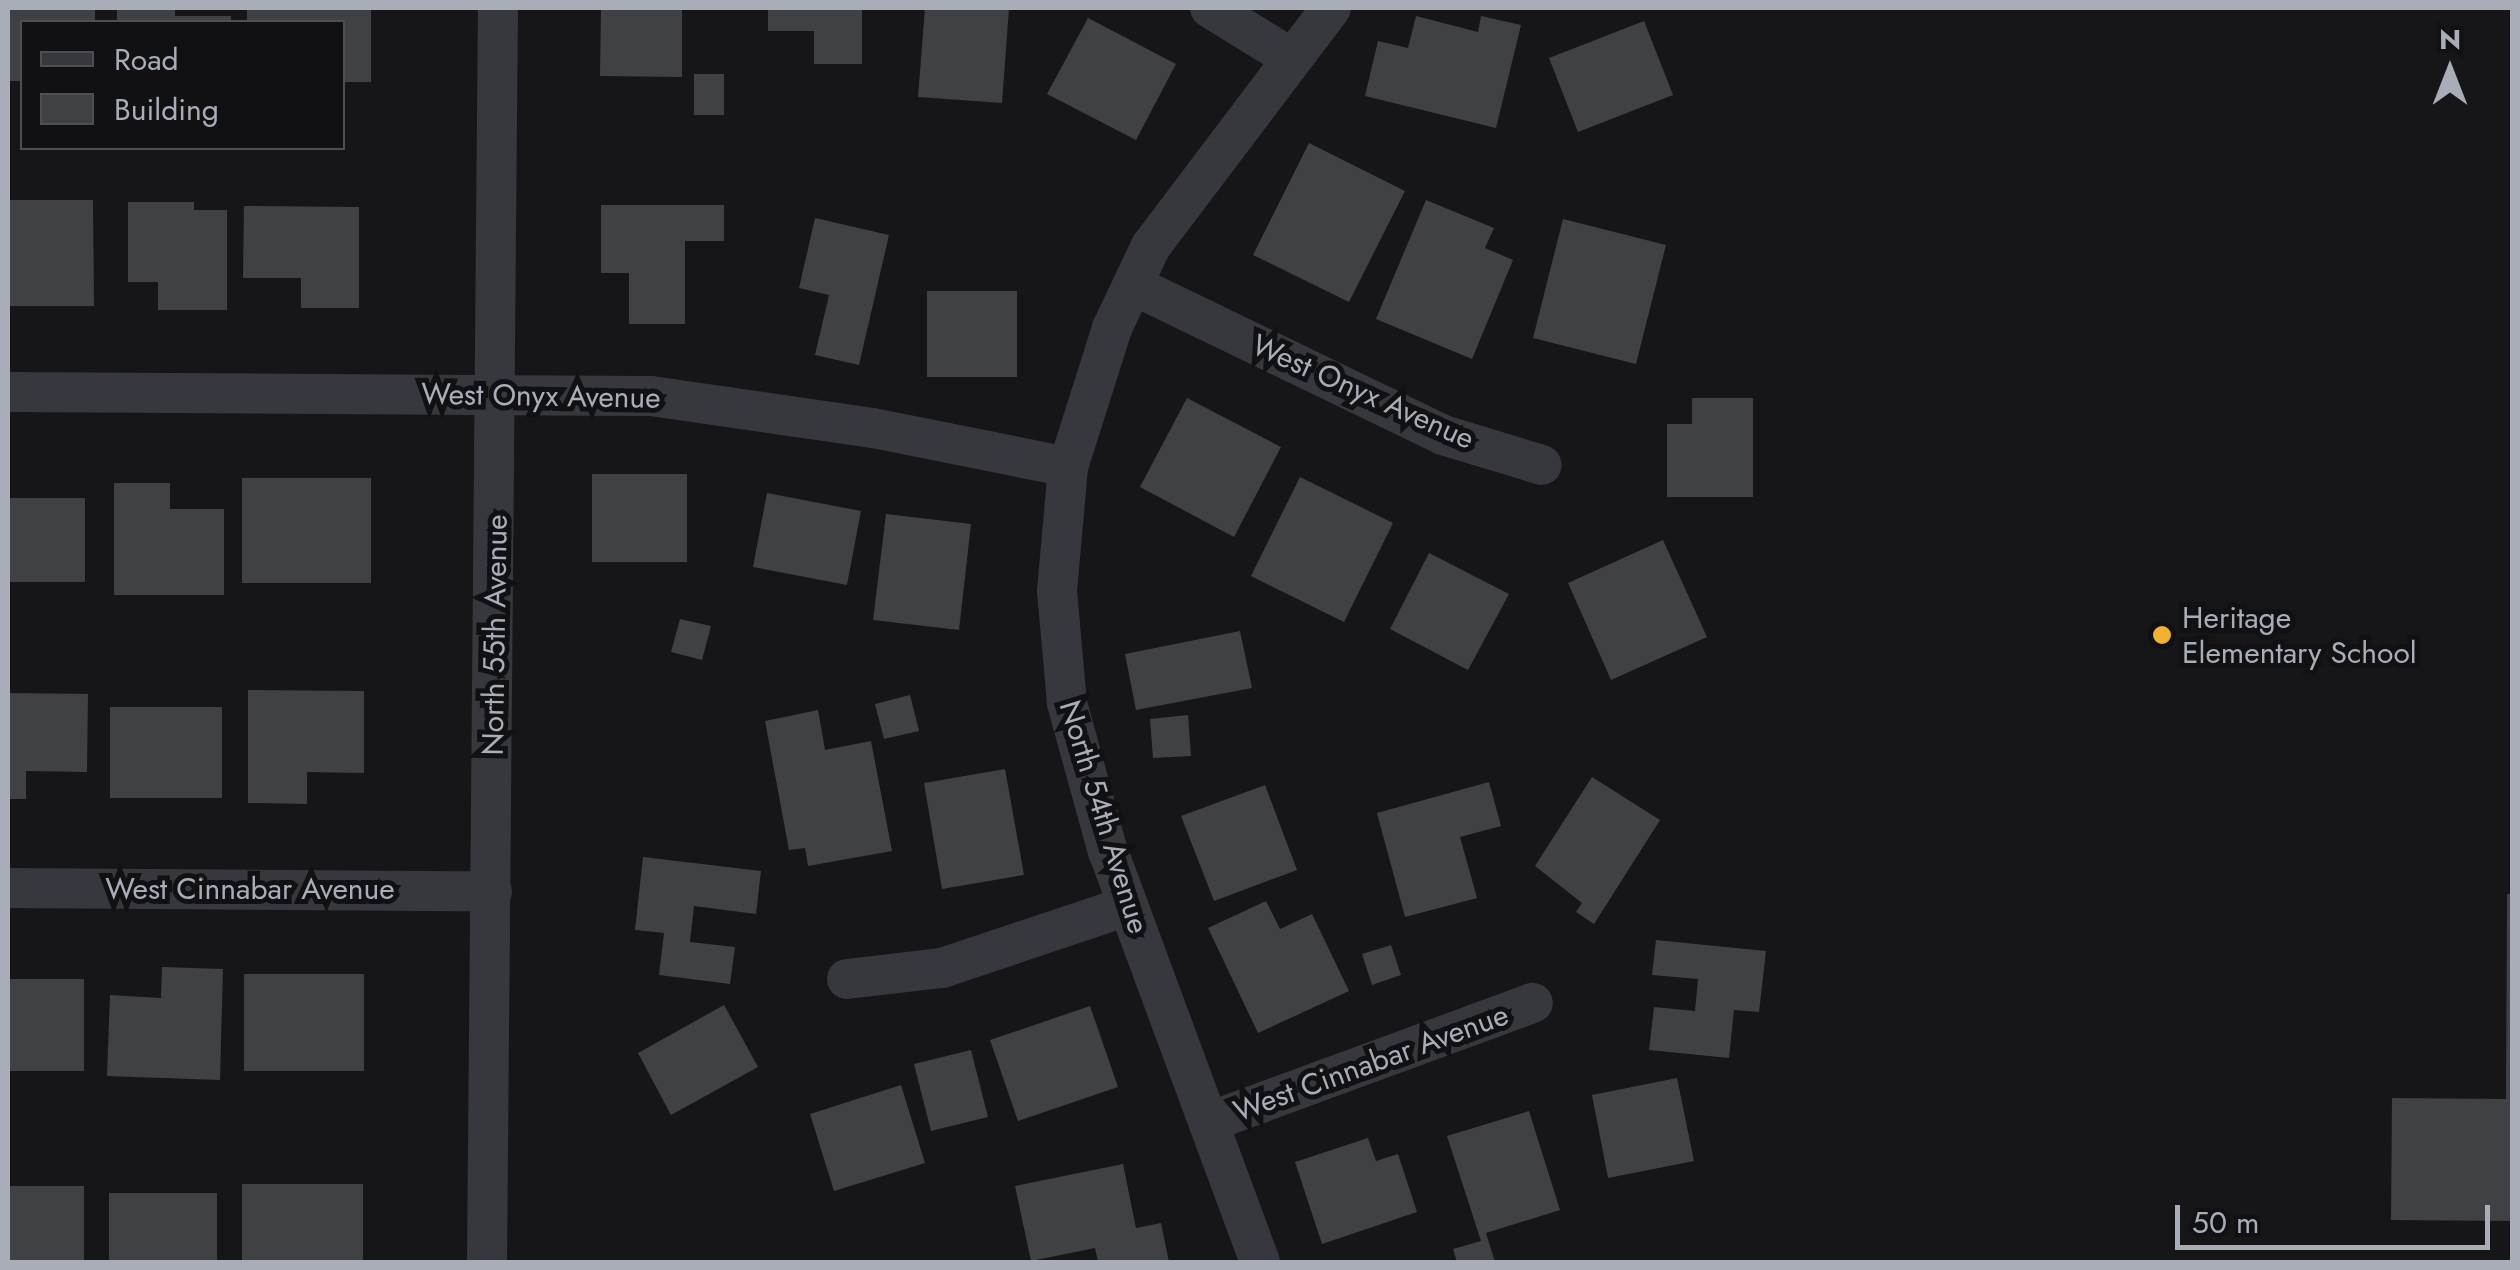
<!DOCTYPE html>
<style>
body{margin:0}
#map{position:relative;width:2520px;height:1270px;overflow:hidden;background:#161618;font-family:Jost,sans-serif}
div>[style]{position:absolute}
.building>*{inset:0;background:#404145}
.minor>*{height:40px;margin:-20px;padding:0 20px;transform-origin:20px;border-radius:20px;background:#37383d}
.dots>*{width:28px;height:28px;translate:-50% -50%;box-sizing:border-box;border:5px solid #111113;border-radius:50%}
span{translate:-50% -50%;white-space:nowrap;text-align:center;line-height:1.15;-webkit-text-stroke:10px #111113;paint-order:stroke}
.street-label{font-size:30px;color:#a8adb8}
.poi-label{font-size:30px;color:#a8adb8}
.left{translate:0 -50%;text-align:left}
.frame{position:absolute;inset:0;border:10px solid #a8adb8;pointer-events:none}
.legend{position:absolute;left:20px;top:20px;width:325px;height:130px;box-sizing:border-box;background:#111113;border:2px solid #4d4f55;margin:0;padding:12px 18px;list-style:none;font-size:30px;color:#a8adb8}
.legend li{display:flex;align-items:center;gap:20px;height:50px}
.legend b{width:50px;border:2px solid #4d4f55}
.north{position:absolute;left:2400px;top:20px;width:100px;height:100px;-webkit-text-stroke:8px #111113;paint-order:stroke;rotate:0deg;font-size:28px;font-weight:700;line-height:40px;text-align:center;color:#a8adb8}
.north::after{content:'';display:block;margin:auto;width:35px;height:45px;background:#a8adb8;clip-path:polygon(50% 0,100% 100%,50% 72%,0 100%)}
.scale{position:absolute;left:2175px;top:1205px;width:315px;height:45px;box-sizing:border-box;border:5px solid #a8adb8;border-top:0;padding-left:12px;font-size:30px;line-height:35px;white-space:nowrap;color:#a8adb8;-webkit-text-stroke:8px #111113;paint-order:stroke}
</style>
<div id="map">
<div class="building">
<i style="clip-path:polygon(8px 8px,95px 8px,95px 22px,22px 22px,22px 81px,8px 81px)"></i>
<i style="clip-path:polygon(117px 8px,175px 8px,175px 16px,231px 16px,231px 22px,117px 22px)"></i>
<i style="clip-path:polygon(247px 8px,371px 8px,371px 82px,342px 82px,342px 22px,247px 22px)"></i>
<i style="clip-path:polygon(601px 8px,682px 8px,682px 77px,600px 76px)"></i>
<i style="clip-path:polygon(768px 8px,862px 8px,862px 64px,814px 64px,814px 31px,768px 31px)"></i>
<i style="clip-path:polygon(925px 8px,1009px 8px,1002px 103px,918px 97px)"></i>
<i style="clip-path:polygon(1416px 16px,1478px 32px,1481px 16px,1521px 25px,1496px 128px,1365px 96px,1378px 41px,1408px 48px)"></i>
<i style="clip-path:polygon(1088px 18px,1176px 64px,1136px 140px,1047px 94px)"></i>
<i style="clip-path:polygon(1644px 21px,1673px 95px,1578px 132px,1549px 58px)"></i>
<i style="clip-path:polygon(694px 74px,724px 74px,724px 115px,694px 115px)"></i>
<i style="clip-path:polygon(1309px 143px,1405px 191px,1349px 302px,1253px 255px)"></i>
<i style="clip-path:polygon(8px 200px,93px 200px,94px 306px,8px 306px)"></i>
<i style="clip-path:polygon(1426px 200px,1494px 228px,1485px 248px,1513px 260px,1472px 359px,1376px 319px)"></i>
<i style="clip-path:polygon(128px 202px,194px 202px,194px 210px,227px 210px,227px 310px,158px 310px,158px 282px,128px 282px)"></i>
<i style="clip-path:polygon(601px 205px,724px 205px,724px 241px,685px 241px,685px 324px,629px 324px,629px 273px,601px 273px)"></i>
<i style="clip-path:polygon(244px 206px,359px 207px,359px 308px,301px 308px,301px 278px,243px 278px)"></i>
<i style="clip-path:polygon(815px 218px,889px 235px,859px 365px,815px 355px,829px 295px,799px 288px)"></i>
<i style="clip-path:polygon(1563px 219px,1666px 245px,1636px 364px,1533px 338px)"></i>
<i style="clip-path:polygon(927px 291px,1017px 291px,1017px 377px,927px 377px)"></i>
<i style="clip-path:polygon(1187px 398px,1281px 447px,1234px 537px,1140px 487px)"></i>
<i style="clip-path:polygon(1692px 398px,1753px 398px,1753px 497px,1667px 497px,1667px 424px,1692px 424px)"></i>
<i style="clip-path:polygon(592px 474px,687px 474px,687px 562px,592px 562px)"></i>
<i style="clip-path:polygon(1300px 477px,1393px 523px,1344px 622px,1251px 576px)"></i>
<i style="clip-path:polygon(242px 478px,371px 478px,371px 583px,242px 583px)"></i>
<i style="clip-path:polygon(114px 483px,170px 483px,170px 509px,224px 509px,224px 595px,114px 595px)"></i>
<i style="clip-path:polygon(767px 493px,861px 511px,847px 585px,753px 567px)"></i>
<i style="clip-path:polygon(8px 498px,85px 498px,85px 582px,8px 582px)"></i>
<i style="clip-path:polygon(886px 514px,971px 524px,959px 630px,873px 620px)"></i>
<i style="clip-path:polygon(1663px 540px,1707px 637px,1611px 680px,1568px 583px)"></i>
<i style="clip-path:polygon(1429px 553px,1509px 594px,1468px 670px,1390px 629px)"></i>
<i style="clip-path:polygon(680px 619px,711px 626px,702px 660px,671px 652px)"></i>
<i style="clip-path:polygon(1240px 631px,1252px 688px,1136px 710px,1125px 654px)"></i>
<i style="clip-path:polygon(248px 690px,364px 691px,364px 773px,307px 772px,307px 804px,248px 803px)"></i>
<i style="clip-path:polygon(8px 693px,88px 694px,87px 772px,26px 771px,26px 799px,8px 799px)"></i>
<i style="clip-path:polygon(910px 695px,919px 731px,884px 739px,875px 704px)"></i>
<i style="clip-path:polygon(110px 707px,222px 707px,222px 798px,110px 798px)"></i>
<i style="clip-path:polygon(818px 710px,825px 750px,871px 741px,892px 851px,808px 866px,805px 848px,789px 850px,765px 721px)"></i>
<i style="clip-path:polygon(1188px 715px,1191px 756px,1153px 758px,1150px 719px)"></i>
<i style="clip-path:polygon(1005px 769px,1024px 875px,942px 889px,924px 783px)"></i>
<i style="clip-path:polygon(1592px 777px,1660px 820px,1594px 924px,1576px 912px,1582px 903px,1535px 866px)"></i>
<i style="clip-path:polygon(1489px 782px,1501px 826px,1460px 837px,1477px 898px,1405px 917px,1377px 813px)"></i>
<i style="clip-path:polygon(1265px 785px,1297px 870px,1214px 901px,1181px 816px)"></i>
<i style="clip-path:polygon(643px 857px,761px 871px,756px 914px,694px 906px,690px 942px,735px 947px,730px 984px,659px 975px,664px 933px,635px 930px)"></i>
<i style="clip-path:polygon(2507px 894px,2512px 894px,2512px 1221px,2391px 1220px,2392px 1098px,2506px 1099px)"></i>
<i style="clip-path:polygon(1266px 901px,1280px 929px,1312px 914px,1349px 991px,1258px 1033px,1208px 928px)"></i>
<i style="clip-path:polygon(1656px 940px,1766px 951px,1759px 1012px,1734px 1010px,1729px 1058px,1649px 1050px,1654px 1007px,1695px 1011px,1698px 979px,1652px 975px)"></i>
<i style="clip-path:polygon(1391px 945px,1401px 975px,1372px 985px,1362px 954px)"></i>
<i style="clip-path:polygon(162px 967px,223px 969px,220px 1080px,107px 1076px,110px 995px,161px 998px)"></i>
<i style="clip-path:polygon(244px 974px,364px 974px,364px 1071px,244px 1071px)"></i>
<i style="clip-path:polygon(8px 979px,84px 979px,84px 1071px,8px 1071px)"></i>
<i style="clip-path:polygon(724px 1005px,758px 1067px,671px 1115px,638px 1053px)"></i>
<i style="clip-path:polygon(1090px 1006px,1118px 1087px,1018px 1121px,990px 1040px)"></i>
<i style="clip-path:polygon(971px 1050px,988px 1117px,931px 1131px,914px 1064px)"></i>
<i style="clip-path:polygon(1677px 1078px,1694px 1161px,1608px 1178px,1592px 1095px)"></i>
<i style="clip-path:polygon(901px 1085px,925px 1163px,834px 1191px,810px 1114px)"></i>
<i style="clip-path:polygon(1529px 1111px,1560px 1210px,1486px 1233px,1495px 1262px,1457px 1262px,1453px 1249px,1481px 1241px,1447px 1136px)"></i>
<i style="clip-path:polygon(1368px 1138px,1376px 1161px,1398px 1154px,1417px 1212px,1322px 1244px,1295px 1162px)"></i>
<i style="clip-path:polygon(1123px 1164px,1136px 1228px,1161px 1223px,1169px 1262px,1098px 1262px,1095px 1248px,1031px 1261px,1015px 1186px)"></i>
<i style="clip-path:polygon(242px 1184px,363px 1184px,363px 1262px,242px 1262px)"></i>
<i style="clip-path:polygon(8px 1186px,84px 1186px,84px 1262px,8px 1262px)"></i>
<i style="clip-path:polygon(109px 1193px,217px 1193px,217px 1262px,109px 1262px)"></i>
</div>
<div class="minor">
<i style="left:1210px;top:8px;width:95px;rotate:31.7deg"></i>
<i style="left:1133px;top:285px;width:344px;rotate:25.8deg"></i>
<i style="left:1443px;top:435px;width:103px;rotate:16.9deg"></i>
<i style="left:8px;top:392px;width:643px;rotate:0.36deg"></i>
<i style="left:651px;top:396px;width:224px;rotate:8.2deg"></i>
<i style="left:873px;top:428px;width:199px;rotate:11.3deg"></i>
<i style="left:8px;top:888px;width:484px;rotate:0.4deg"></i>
<i style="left:847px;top:979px;width:96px;rotate:-6.6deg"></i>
<i style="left:942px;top:968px;width:195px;rotate:-18.5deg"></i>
<i style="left:1209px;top:1122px;width:345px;rotate:-20.2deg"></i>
<i style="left:487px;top:1262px;width:1254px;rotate:-89.5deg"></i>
<i style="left:1260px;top:1262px;width:437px;rotate:-110.3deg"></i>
<i style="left:1108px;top:852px;width:155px;rotate:-105.4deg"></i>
<i style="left:1067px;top:703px;width:112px;rotate:-95.1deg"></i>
<i style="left:1057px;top:591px;width:124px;rotate:-84.9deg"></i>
<i style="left:1068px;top:467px;width:146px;rotate:-72.4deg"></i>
<i style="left:1112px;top:328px;width:91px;rotate:-64.6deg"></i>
<i style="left:1151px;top:246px;width:298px;rotate:-52.9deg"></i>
</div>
<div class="dots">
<i style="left:2162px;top:635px;background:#f2b134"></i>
</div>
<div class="street-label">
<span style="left:1363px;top:392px;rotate:24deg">West Onyx Avenue</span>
<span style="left:541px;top:396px;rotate:1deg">West Onyx Avenue</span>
<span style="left:495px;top:635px;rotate:-89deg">North 55th Avenue</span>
<span style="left:1104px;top:817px;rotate:73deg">North 54th Avenue</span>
<span style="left:250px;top:889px">West Cinnabar Avenue</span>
<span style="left:1371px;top:1063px;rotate:-20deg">West Cinnabar Avenue</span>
</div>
<div class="poi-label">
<span class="left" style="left:2182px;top:635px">Heritage<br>Elementary School</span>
</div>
<div class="frame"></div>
<ul class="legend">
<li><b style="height:12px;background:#37383d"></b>Road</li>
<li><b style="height:28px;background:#404145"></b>Building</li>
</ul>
<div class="north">N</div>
<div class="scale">50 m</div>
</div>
